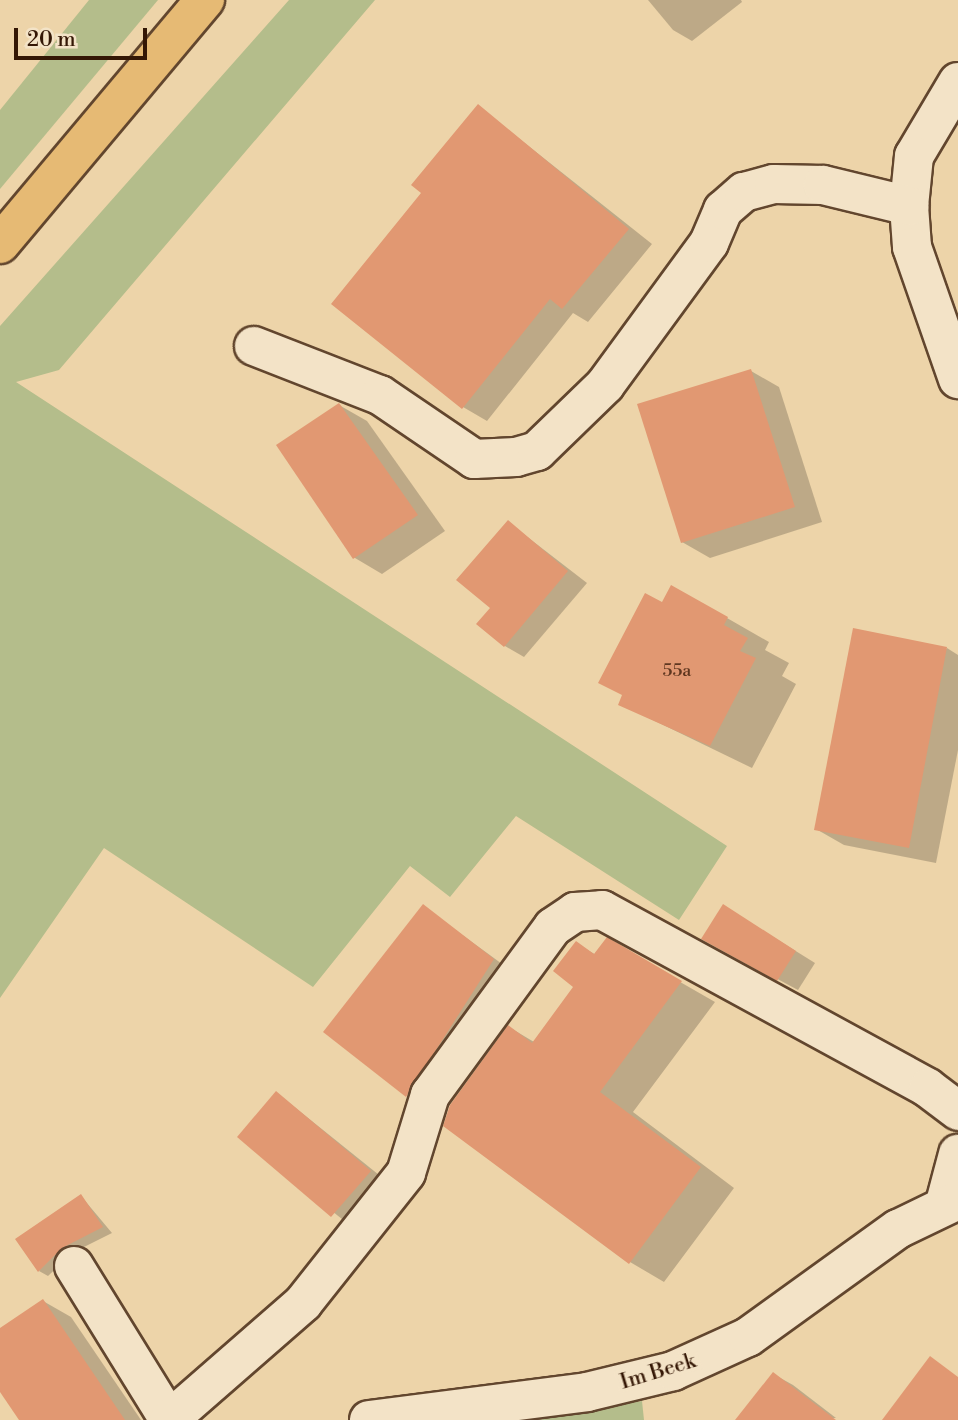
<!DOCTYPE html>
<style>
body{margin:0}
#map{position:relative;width:958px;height:1420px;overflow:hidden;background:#edd4a9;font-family:"Libre Bodoni",serif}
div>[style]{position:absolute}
.green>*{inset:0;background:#b4bd8b}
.shadow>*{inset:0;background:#0003}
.building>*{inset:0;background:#e19872}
.roads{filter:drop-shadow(2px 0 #62462e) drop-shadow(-2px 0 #62462e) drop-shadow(0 2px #62462e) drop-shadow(0 -2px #62462e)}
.minor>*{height:38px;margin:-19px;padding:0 19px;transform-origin:19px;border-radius:19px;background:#f3e3c7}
.major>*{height:38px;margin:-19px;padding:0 19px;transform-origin:19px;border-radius:19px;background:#e6ba74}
span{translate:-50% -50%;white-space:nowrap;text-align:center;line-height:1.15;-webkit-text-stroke:7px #f3e3c7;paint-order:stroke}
.number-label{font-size:18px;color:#5f3720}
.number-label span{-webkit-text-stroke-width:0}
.street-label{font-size:21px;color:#341705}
.scale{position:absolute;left:14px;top:28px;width:133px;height:32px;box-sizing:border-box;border:4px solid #341705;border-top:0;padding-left:9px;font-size:21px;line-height:24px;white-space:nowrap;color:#341705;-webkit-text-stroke:5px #f3e3c7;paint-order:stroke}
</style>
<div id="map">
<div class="green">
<i style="clip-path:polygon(89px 0,158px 0,0 189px,0 110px)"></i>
<i style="clip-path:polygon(289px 0,375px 0,59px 370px,16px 382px,727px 846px,679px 920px,516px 816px,450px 897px,410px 866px,313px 987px,104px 848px,0 998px,0 326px)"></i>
<i style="clip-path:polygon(642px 1401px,644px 1420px,538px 1420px)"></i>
</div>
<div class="shadow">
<i style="clip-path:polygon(648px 0,741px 0,742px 2px,692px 41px,673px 30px)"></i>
<i style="clip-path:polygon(478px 106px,652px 244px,588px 322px,573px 313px,487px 421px,463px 407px,423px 192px)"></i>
<i style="clip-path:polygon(751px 371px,779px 387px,822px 522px,710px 558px,682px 542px)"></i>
<i style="clip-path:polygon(339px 405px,367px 421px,445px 531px,382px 574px,355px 558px,278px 446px)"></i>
<i style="clip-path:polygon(508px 522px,587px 583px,524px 657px,505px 646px,493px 608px)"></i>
<i style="clip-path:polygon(663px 604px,727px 618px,769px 642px,765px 650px,789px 663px,782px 676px,796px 684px,752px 768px,620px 704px)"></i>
<i style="clip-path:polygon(947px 648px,958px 655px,958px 750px,936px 863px,844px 845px,816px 829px)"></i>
<i style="clip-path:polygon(424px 907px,520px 977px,435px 1112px,325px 1032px)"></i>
<i style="clip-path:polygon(743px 918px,815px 963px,798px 990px,723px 950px)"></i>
<i style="clip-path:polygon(607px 940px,715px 1002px,633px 1112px,734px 1188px,664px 1282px,630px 1262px,509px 1027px,534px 1042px,576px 986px,576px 943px,596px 955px)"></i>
<i style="clip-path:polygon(277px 1093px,389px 1183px,352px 1227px,239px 1137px)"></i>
<i style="clip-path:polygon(81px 1196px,112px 1233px,72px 1253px,48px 1276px,39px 1271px)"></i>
<i style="clip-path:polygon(43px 1301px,71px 1317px,141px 1420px,21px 1420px,0 1389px,0 1330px)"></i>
<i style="clip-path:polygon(773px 1374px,793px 1385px,836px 1418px,737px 1420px)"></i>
</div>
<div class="building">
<i style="clip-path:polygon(478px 104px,629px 229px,562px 309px,550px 299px,462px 409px,331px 304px,421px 193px,411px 185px)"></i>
<i style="clip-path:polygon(751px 369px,795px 507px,681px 543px,637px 404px)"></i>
<i style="clip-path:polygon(339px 403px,418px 515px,353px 559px,276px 445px)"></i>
<i style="clip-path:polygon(508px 520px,568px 571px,504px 647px,476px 624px,490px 608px,456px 580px)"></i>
<i style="clip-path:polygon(671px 585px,728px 617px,724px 625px,748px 638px,740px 651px,756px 658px,710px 746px,618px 705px,622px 695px,598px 683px,645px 593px,662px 602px)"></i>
<i style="clip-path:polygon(853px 628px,947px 647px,909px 848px,814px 830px)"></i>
<i style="clip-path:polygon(423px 904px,494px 959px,406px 1097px,323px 1032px)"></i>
<i style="clip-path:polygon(723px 904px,796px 951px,777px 981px,701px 939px)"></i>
<i style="clip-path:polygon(607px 937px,682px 981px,600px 1092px,701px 1167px,629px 1264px,443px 1126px,450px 1105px,508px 1025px,532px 1043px,573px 987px,553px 971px,576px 941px,594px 954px)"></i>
<i style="clip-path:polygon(276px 1091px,371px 1171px,331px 1217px,237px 1137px)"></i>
<i style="clip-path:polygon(81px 1194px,103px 1227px,62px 1248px,38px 1272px,15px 1239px)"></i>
<i style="clip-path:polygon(43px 1299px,125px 1420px,19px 1420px,0 1392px,0 1328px)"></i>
<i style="clip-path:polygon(930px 1356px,958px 1377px,958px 1420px,882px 1420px)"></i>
<i style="clip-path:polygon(773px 1372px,836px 1420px,735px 1420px)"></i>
</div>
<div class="roads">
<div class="minor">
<i style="left:958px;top:82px;width:86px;rotate:120.7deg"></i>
<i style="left:914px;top:156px;width:50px;rotate:95.7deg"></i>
<i style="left:909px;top:206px;width:41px;rotate:85.8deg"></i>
<i style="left:912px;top:247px;width:140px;rotate:70.8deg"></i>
<i style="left:254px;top:346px;width:135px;rotate:21.3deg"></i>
<i style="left:380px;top:395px;width:114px;rotate:34.2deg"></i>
<i style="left:474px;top:459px;width:42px;rotate:-2.7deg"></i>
<i style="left:516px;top:457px;width:22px;rotate:-16deg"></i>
<i style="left:537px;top:451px;width:95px;rotate:-44.1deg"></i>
<i style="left:605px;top:385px;width:176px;rotate:-53.8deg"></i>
<i style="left:709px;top:243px;width:36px;rotate:-67deg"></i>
<i style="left:723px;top:210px;width:28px;rotate:-41deg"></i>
<i style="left:744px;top:192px;width:31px;rotate:-15deg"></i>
<i style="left:774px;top:184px;width:49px;rotate:1.2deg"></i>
<i style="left:823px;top:185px;width:89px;rotate:13.7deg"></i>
<i style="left:945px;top:1203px;width:51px;rotate:-75.1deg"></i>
<i style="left:74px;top:1266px;width:181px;rotate:58.3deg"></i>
<i style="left:169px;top:1420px;width:178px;rotate:-41.1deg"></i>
<i style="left:303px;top:1303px;width:166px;rotate:-51.6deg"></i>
<i style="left:406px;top:1173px;width:82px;rotate:-72.9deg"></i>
<i style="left:430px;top:1095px;width:208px;rotate:-53.8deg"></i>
<i style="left:553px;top:927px;width:27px;rotate:-34deg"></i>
<i style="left:575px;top:912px;width:27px;rotate:-4deg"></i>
<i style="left:602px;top:910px;width:371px;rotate:28.6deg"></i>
<i style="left:928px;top:1088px;width:38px;rotate:37deg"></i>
<i style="left:369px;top:1420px;width:220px;rotate:-7.3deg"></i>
<i style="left:587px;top:1392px;width:89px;rotate:-13.7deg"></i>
<i style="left:673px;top:1371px;width:82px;rotate:-24.4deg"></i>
<i style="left:748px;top:1337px;width:185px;rotate:-35.8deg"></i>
<i style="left:898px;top:1229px;width:67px;rotate:-25.8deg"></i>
</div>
<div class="major">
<i style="left:0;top:244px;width:319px;rotate:-50deg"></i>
</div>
</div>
<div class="number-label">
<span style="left:677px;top:671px">55a</span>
</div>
<div class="street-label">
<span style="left:658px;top:1372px;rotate:-17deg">Im Beek</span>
</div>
<div class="scale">20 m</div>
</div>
